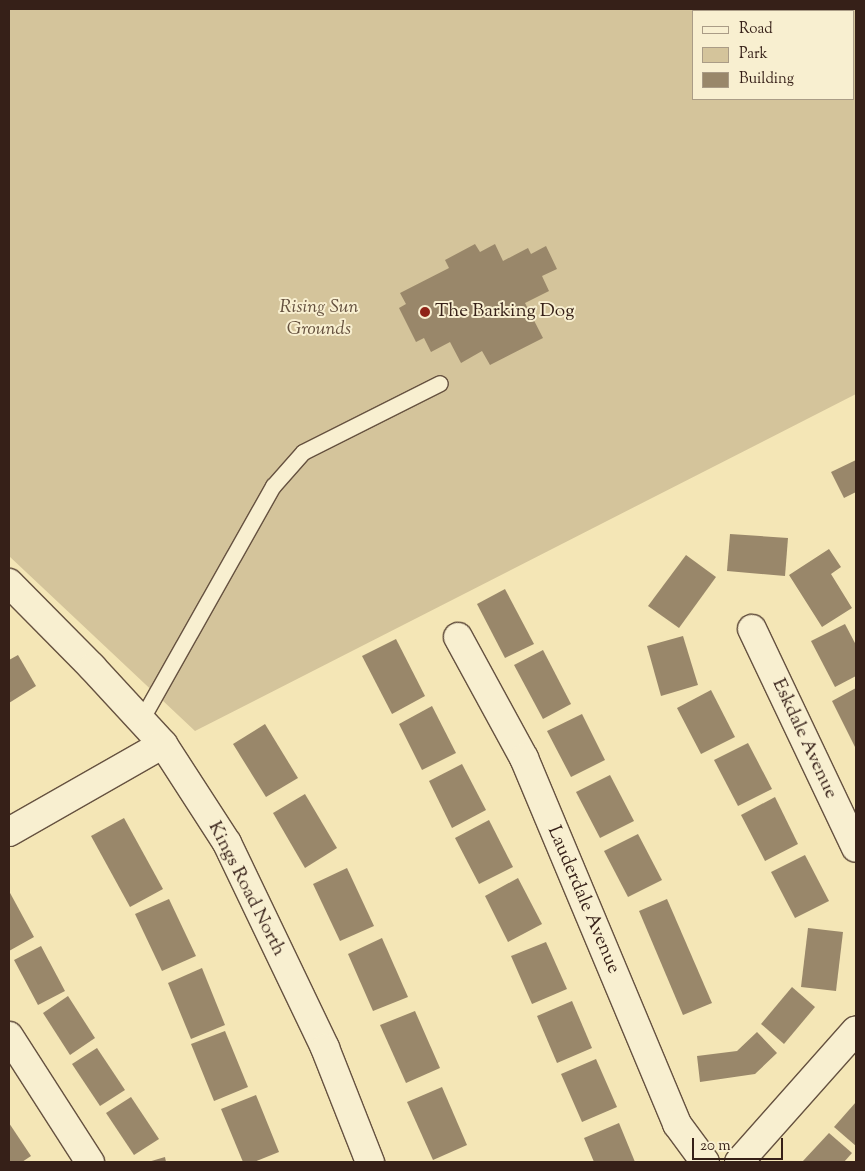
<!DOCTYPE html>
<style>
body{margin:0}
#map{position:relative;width:865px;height:1171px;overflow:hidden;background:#f4e6b6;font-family:"Sorts Mill Goudy",serif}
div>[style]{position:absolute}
.green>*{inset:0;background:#d4c49b}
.building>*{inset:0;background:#99876a}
.roads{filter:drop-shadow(1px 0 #665240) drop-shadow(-1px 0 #665240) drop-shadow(0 1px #665240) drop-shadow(0 -1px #665240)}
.lane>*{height:15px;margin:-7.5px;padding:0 7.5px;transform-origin:7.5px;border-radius:7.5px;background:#f8efd0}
.street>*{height:28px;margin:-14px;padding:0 14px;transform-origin:14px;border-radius:14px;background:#f8efd0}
.dots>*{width:14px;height:14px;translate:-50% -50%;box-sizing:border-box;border:2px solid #f8efd0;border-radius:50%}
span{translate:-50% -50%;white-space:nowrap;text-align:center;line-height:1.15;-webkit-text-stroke:4px #f8efd0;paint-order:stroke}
.park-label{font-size:19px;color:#65513f;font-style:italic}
.poi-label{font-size:19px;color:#362018}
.left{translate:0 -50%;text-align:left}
.street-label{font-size:19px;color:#362018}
.frame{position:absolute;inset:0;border:10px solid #362018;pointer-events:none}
.legend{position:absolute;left:692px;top:10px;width:162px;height:90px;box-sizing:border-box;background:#f8efd0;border:1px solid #aa9c86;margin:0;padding:6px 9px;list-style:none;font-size:15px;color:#362018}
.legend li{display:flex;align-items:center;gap:10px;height:25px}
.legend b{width:25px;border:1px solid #aa9c86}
.scale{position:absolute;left:692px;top:1138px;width:91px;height:22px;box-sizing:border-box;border:2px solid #362018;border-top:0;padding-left:6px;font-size:15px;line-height:18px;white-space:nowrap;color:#362018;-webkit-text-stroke:4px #f8efd0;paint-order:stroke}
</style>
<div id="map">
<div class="green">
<i style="clip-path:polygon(evenodd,9px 9px,856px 9px,856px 394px,195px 731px,9px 556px,9px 9px,694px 11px,854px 11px,854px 99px,694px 99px,694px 11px)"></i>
</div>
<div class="building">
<i style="clip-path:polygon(475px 244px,480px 252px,495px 244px,503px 261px,528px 248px,531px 254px,546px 246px,557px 269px,542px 276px,549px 291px,525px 303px,543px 338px,490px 365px,482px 351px,461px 363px,450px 342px,431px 352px,424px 338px,416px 342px,399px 308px,406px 304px,400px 293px,449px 268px,445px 260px)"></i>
<i style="clip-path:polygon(856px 460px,856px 492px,844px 498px,831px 472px)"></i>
<i style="clip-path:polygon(730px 534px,788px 538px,785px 576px,727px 571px)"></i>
<i style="clip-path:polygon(829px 549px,841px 567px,831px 574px,852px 608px,822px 627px,789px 575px)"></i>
<i style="clip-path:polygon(686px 555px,716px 577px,679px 628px,648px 606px)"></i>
<i style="clip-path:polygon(505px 589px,534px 644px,505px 658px,477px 604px)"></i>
<i style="clip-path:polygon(845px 624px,856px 645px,856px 676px,835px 687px,811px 641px)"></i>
<i style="clip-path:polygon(683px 636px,698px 685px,661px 696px,647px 646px)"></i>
<i style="clip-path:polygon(396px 639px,425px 696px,392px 714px,362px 656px)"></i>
<i style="clip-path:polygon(543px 650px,571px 704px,543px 719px,514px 665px)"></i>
<i style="clip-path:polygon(18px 655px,36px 686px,9px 703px,9px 660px)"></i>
<i style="clip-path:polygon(856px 688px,856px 749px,832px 701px)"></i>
<i style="clip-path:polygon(711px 690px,735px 737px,701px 754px,677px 708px)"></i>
<i style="clip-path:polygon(432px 706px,456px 753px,422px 770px,399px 724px)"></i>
<i style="clip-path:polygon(582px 714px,605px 760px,571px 777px,547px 731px)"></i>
<i style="clip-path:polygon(265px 724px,298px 778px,266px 797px,233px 744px)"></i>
<i style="clip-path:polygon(748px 743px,772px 789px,738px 806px,714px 760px)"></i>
<i style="clip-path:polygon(462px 764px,486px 810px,452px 828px,429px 781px)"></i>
<i style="clip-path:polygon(610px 775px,634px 821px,600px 838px,576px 792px)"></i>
<i style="clip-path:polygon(305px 794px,337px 848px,305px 868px,273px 813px)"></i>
<i style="clip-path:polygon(775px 797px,798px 844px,765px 861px,741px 815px)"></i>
<i style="clip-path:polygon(124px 818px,163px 889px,130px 907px,91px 836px)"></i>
<i style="clip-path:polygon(489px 820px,513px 867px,479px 884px,455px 838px)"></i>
<i style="clip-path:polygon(638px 834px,662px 880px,628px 897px,604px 851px)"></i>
<i style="clip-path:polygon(805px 855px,829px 901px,795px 918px,771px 872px)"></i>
<i style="clip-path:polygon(347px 868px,374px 926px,340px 941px,313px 884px)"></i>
<i style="clip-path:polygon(518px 878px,542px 924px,508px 942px,485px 896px)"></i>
<i style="clip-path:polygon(9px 891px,34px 937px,9px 951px)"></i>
<i style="clip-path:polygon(169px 899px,196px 956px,162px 971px,135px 914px)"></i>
<i style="clip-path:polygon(667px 899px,712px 1003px,683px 1015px,639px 911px)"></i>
<i style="clip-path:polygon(808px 928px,843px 932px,836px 991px,801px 987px)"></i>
<i style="clip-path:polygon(382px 938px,408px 997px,373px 1011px,348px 954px)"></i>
<i style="clip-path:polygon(546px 942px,567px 989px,532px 1004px,511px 956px)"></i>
<i style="clip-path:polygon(41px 946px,65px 991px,38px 1005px,14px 960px)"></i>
<i style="clip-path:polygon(202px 968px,225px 1025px,191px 1039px,168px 983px)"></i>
<i style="clip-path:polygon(792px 987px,815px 1007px,784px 1044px,761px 1024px)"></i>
<i style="clip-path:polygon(68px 996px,95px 1038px,70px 1055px,43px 1013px)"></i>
<i style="clip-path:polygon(572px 1001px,592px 1048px,557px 1063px,537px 1016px)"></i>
<i style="clip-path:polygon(415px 1011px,440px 1068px,406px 1083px,380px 1025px)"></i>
<i style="clip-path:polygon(225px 1031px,248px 1087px,214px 1101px,191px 1044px)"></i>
<i style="clip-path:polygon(757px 1032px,777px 1053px,755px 1074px,700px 1082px,697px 1056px,737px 1051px)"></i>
<i style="clip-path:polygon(97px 1048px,125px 1090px,100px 1106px,72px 1064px)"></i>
<i style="clip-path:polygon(596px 1059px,617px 1107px,582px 1122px,561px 1074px)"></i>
<i style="clip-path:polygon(442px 1087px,467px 1145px,433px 1160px,407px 1102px)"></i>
<i style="clip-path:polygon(256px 1095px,279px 1152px,254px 1162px,243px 1162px,221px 1109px)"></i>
<i style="clip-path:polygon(131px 1097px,159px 1139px,134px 1155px,106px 1113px)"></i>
<i style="clip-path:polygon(856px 1102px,856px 1146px,834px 1127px)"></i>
<i style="clip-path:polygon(9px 1123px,31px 1156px,22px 1162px,9px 1162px)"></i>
<i style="clip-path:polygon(619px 1123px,635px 1162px,594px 1162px,584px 1138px)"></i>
<i style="clip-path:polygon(829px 1133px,852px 1153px,844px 1162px,802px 1162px)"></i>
<i style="clip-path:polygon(165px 1157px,166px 1162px,148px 1162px)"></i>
</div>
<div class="roads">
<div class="lane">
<i style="left:141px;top:720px;width:269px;rotate:-60.6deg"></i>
<i style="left:273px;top:486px;width:45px;rotate:-48.6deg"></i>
<i style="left:303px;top:452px;width:153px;rotate:-26.7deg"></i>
</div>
<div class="street">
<i style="left:9px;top:583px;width:118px;rotate:45.3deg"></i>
<i style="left:92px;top:667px;width:105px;rotate:47.3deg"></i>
<i style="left:163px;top:744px;width:118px;rotate:57.1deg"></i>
<i style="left:227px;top:843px;width:227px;rotate:64.4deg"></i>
<i style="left:325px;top:1048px;width:123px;rotate:68.5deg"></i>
<i style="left:752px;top:629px;width:242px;rotate:64.6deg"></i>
<i style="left:458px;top:637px;width:138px;rotate:61.4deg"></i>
<i style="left:524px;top:758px;width:397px;rotate:67.3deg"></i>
<i style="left:677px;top:1124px;width:47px;rotate:53.6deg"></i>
<i style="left:9px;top:832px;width:177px;rotate:-29.7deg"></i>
<i style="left:9px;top:1036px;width:150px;rotate:57.3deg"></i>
<i style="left:739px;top:1162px;width:176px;rotate:-48.4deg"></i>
</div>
</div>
<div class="dots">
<i style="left:425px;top:312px;background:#8f2418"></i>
</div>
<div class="park-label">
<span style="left:319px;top:319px">Rising Sun<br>Grounds</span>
</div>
<div class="poi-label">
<span class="left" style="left:435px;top:312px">The Barking Dog</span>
</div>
<div class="street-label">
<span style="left:804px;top:739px;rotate:65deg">Eskdale Avenue</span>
<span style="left:246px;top:889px;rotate:63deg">Kings Road North</span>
<span style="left:583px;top:900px;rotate:67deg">Lauderdale Avenue</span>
</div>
<div class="frame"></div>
<ul class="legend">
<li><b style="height:6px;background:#f8efd0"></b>Road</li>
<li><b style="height:14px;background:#d4c49b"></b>Park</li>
<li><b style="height:14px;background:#99876a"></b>Building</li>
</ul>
<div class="scale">20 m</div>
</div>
